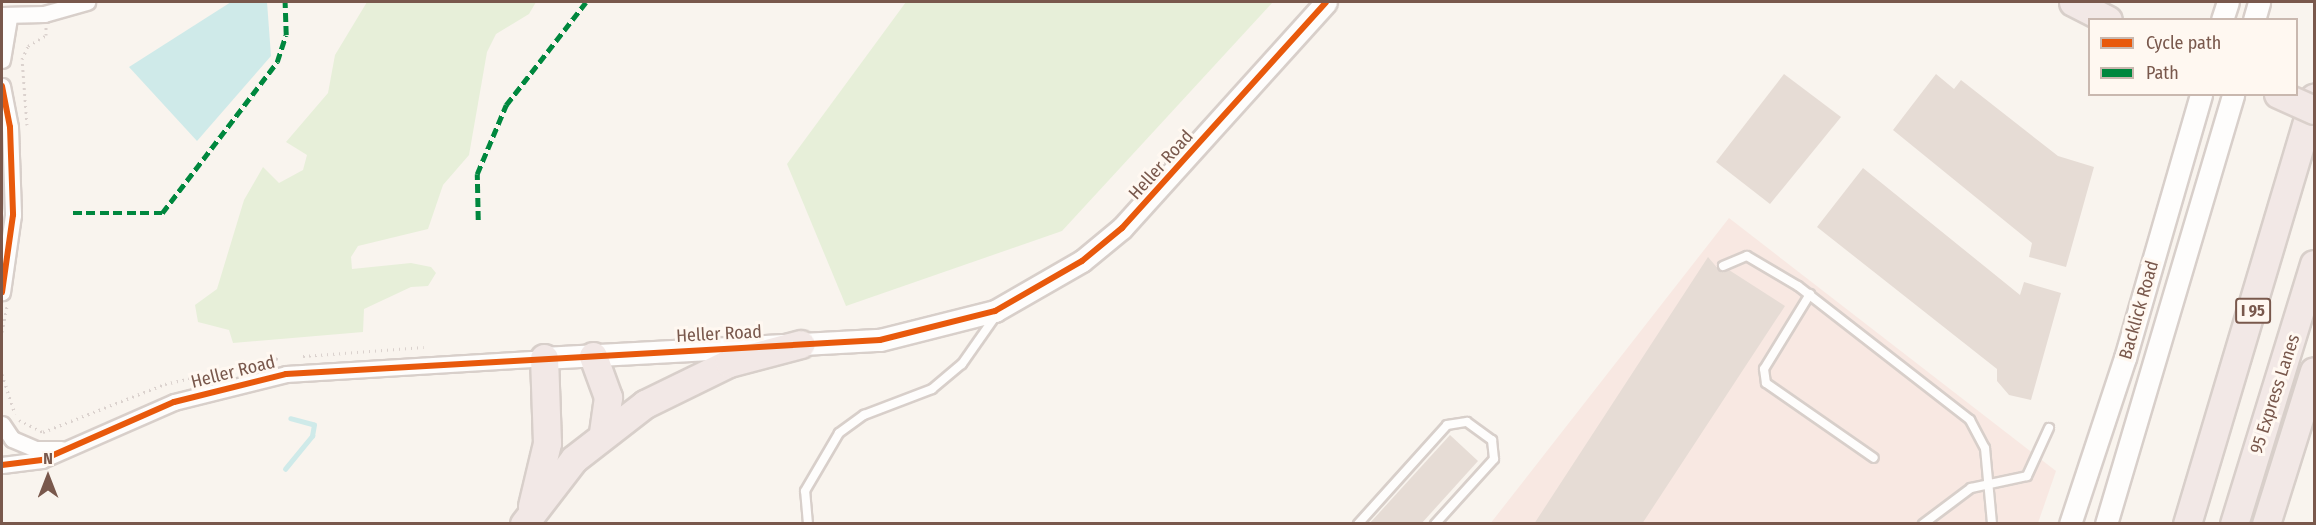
<!DOCTYPE html>
<style>
body{margin:0}
#map{position:relative;width:2316px;height:525px;overflow:hidden;background:#f9f4ee;font-family:"Fira Sans Condensed",sans-serif}
div>[style]{position:absolute}
.commercial>*{inset:0;background:#f8e8e2}
.green>*{inset:0;background:#e7efd9}
.water>*{inset:0;background:#cfeae9}
.stream>*{height:4.5px;margin:-2.25px;padding:0 2.25px;transform-origin:2.25px;border-radius:2.25px;background:#cfeae9}
.building>*{inset:0;background:#e6dcd5}
.path>*{height:3px;margin-top:-1.5px;transform-origin:0;background:repeating-linear-gradient(90deg,#dbd2ce 0 1.5px,transparent 0 6px)}
.roads{filter:drop-shadow(2px 0 #d8cfca) drop-shadow(-2px 0 #d8cfca) drop-shadow(0 2px #d8cfca) drop-shadow(0 -2px #d8cfca)}
.lane>*{height:8px;margin:-4px;padding:0 4px;transform-origin:4px;border-radius:4px;background:#fefdfc}
.street>*{height:15px;margin:-7.5px;padding:0 7.5px;transform-origin:7.5px;border-radius:7.5px;background:#fefdfc}
.secondary>*{height:21px;margin:-10.5px;padding:0 10.5px;transform-origin:10.5px;border-radius:10.5px;background:#fefdfc}
.highway>*{height:27px;margin:-13.5px;padding:0 13.5px;transform-origin:13.5px;border-radius:13.5px;background:#f2e8e6}
.bridges{filter:drop-shadow(2px 0 #dad0cb) drop-shadow(-2px 0 #dad0cb) drop-shadow(0 2px #dad0cb) drop-shadow(0 -2px #dad0cb)}
.highway-bridge>*{height:27px;margin:-13.5px;padding:0 13.5px;transform-origin:13.5px;border-radius:13.5px;background:#f2e8e6}
.quiet>*{height:4.5px;margin-top:-2.25px;transform-origin:0;background:repeating-linear-gradient(90deg,#00873e 0 9px,transparent 0 13.5px)}
.cycleway>*{height:6px;margin:-3px;padding:0 3px;transform-origin:3px;border-radius:3px;background:#e8590c}
span{translate:-50% -50%;white-space:nowrap;text-align:center;line-height:1.15;-webkit-text-stroke:6px #fff8f1;paint-order:stroke}
.shield-label span{padding:2px 4px;background:#fff8f1;border:2px solid;border-radius:4px;-webkit-text-stroke-width:0}
.shield-label{font-size:16px;color:#79584c;font-weight:700}
.street-label{font-size:18px;color:#79584c}
.frame{position:absolute;inset:0;border:3px solid #79584c;pointer-events:none}
.legend{position:absolute;left:2088px;top:18px;width:210px;height:78px;box-sizing:border-box;background:#fff8f1;border:2px solid #c9b8af;margin:0;padding:8px 10px;list-style:none;font-size:18px;color:#79584c}
.legend li{display:flex;align-items:center;gap:12px;height:30px}
.legend b{width:30px;border:2px solid #c9b8af}
.north{position:absolute;left:18px;top:447px;width:60px;height:60px;-webkit-text-stroke:4px #fff8f1;paint-order:stroke;rotate:0deg;font-size:16px;font-weight:700;line-height:24px;text-align:center;color:#79584c}
.north::after{content:'';display:block;margin:auto;width:21px;height:27px;background:#79584c;clip-path:polygon(50% 0,100% 100%,50% 72%,0 100%)}
</style>
<div id="map">
<div class="commercial">
<i style="clip-path:polygon(1729px 218px,2056px 471px,2038px 523px,1490px 524px)"></i>
</div>
<div class="green">
<i style="clip-path:polygon(367px 2px,536px 2px,529px 14px,496px 34px,487px 52px,469px 155px,443px 185px,428px 229px,358px 246px,351px 257px,352px 269px,411px 263px,431px 267px,436px 273px,428px 286px,411px 287px,364px 309px,363px 332px,233px 343px,229px 330px,198px 322px,195px 305px,217px 289px,244px 200px,263px 167px,279px 183px,303px 170px,307px 155px,286px 142px,328px 93px,335px 55px)"></i>
<i style="clip-path:polygon(906px 2px,1273px 2px,1062px 231px,846px 306px,787px 164px)"></i>
</div>
<div class="water">
<i style="clip-path:polygon(231px 2px,267px 2px,271px 56px,197px 141px,129px 67px)"></i>
</div>
<div class="stream">
<i style="left:285px;top:469px;width:43px;rotate:-50.7deg"></i>
<i style="left:312px;top:436px;width:11px;rotate:-80deg"></i>
<i style="left:314px;top:425px;width:24px;rotate:-165deg"></i>
</div>
<div class="building">
<i style="clip-path:polygon(1784px 74px,1841px 117px,1770px 204px,1716px 162px)"></i>
<i style="clip-path:polygon(1936px 74px,1954px 89px,1961px 80px,2058px 156px,2094px 167px,2066px 267px,2029px 257px,2032px 243px,1893px 130px)"></i>
<i style="clip-path:polygon(1863px 168px,2020px 295px,2024px 282px,2061px 293px,2031px 400px,2009px 395px,1997px 381px,1997px 369px,1817px 227px)"></i>
<i style="clip-path:polygon(1708px 257px,1720px 271px,1729px 270px,1785px 306px,1642px 524px,1534px 524px)"></i>
<i style="clip-path:polygon(1450px 435px,1478px 461px,1421px 524px,1369px 524px)"></i>
</div>
<div class="path">
<i style="left:27px;top:125px;width:66px;rotate:-94.3deg"></i>
<i style="left:22px;top:59px;width:14px;rotate:-65deg"></i>
<i style="left:28px;top:46px;width:21px;rotate:-31deg"></i>
<i style="left:46px;top:35px;width:8px;rotate:-90deg"></i>
<i style="left:2px;top:332px;width:26px;rotate:-79deg"></i>
<i style="left:303px;top:356px;width:121px;rotate:-4.3deg"></i>
<i style="left:2px;top:374px;width:42px;rotate:72deg"></i>
<i style="left:19px;top:420px;width:27px;rotate:27deg"></i>
<i style="left:43px;top:432px;width:131px;rotate:-21.5deg"></i>
<i style="left:165px;top:384px;width:117px;rotate:-12.8deg"></i>
</div>
<div class="roads">
<div class="lane">
<i style="left:1723px;top:266px;width:26px;rotate:-23deg"></i>
<i style="left:1747px;top:256px;width:59px;rotate:30.5deg"></i>
<i style="left:1798px;top:286px;width:218px;rotate:37.9deg"></i>
<i style="left:1970px;top:420px;width:32px;rotate:62deg"></i>
<i style="left:1985px;top:448px;width:76px;rotate:84.7deg"></i>
<i style="left:1810px;top:294px;width:88px;rotate:121.5deg"></i>
<i style="left:1764px;top:369px;width:14px;rotate:82deg"></i>
<i style="left:1766px;top:383px;width:131px;rotate:34.8deg"></i>
<i style="left:808px;top:524px;width:33px;rotate:-95deg"></i>
<i style="left:805px;top:491px;width:67px;rotate:-59.6deg"></i>
<i style="left:839px;top:433px;width:31px;rotate:-36deg"></i>
<i style="left:864px;top:415px;width:73px;rotate:-20.9deg"></i>
<i style="left:932px;top:389px;width:39px;rotate:-40deg"></i>
<i style="left:962px;top:364px;width:61px;rotate:-55deg"></i>
<i style="left:1358px;top:524px;width:133px;rotate:-48deg"></i>
<i style="left:1447px;top:425px;width:20px;rotate:-9deg"></i>
<i style="left:1467px;top:422px;width:31px;rotate:36deg"></i>
<i style="left:1492px;top:440px;width:19px;rotate:84deg"></i>
<i style="left:1494px;top:459px;width:88px;rotate:132.2deg"></i>
<i style="left:1923px;top:524px;width:60px;rotate:-36.9deg"></i>
<i style="left:1971px;top:488px;width:57px;rotate:-12.1deg"></i>
<i style="left:2027px;top:476px;width:53px;rotate:-65.4deg"></i>
</div>
<div class="street">
<i style="left:2px;top:15px;width:42px;rotate:-1.4deg"></i>
<i style="left:44px;top:14px;width:45px;rotate:-15.6deg"></i>
<i style="left:2px;top:60px;width:43px;rotate:-80.5deg"></i>
<i style="left:2px;top:86px;width:42px;rotate:79deg"></i>
<i style="left:10px;top:127px;width:88px;rotate:88deg"></i>
<i style="left:13px;top:215px;width:78px;rotate:98.1deg"></i>
<i style="left:2px;top:424px;width:18px;rotate:56deg"></i>
<i style="left:12px;top:439px;width:26px;rotate:23deg"></i>
<i style="left:36px;top:449px;width:25px"></i>
<i style="left:2px;top:465px;width:40px;rotate:-7.1deg"></i>
<i style="left:42px;top:460px;width:144px;rotate:-23.7deg"></i>
<i style="left:174px;top:402px;width:115px;rotate:-14deg"></i>
<i style="left:286px;top:374px;width:258px;rotate:-3.5deg"></i>
</div>
<div class="secondary">
<i style="left:2222px;top:20px;width:19px;rotate:-72deg"></i>
<i style="left:2254px;top:20px;width:19px;rotate:-74deg"></i>
<i style="left:544px;top:358px;width:336px;rotate:-3.1deg"></i>
<i style="left:880px;top:340px;width:119px;rotate:-14.2deg"></i>
<i style="left:995px;top:311px;width:100px;rotate:-29.9deg"></i>
<i style="left:1082px;top:261px;width:52px;rotate:-39.5deg"></i>
<i style="left:1122px;top:228px;width:304px;rotate:-47.9deg"></i>
<i style="left:2070px;top:524px;width:175px;rotate:-71.7deg"></i>
<i style="left:2125px;top:358px;width:275px;rotate:-73.9deg"></i>
<i style="left:2106px;top:524px;width:448px;rotate:-73.5deg"></i>
</div>
<div class="highway">
<i style="left:2073px;top:2px;width:39px;rotate:27deg"></i>
<i style="left:593px;top:356px;width:44px;rotate:69.9deg"></i>
<i style="left:608px;top:397px;width:35px;rotate:98deg"></i>
<i style="left:532px;top:506px;width:65px;rotate:-76.6deg"></i>
<i style="left:547px;top:443px;width:85px;rotate:-92deg"></i>
<i style="left:524px;top:524px;width:82px;rotate:-52.4deg"></i>
<i style="left:574px;top:459px;width:90px;rotate:-37.8deg"></i>
<i style="left:645px;top:404px;width:93px;rotate:-26deg"></i>
<i style="left:729px;top:363px;width:74px;rotate:-14.8deg"></i>
<i style="left:2187px;top:524px;width:445px;rotate:-73.4deg"></i>
<i style="left:2234px;top:524px;width:272px;rotate:-72.9deg"></i>
<i style="left:2266px;top:524px;width:160px;rotate:-72.6deg"></i>
</div>
</div>
<div class="bridges">
<div class="highway-bridge">
<i style="left:2278px;top:94px;width:39px;rotate:24deg"></i>
</div>
</div>
<div class="quiet">
<i style="left:73px;top:213px;width:89px"></i>
<i style="left:162px;top:213px;width:190px;rotate:-52.7deg"></i>
<i style="left:277px;top:62px;width:28px;rotate:-72deg"></i>
<i style="left:286px;top:35px;width:33px;rotate:-92deg"></i>
<i style="left:478px;top:220px;width:46px;rotate:-91.2deg"></i>
<i style="left:477px;top:174px;width:75px;rotate:-67.2deg"></i>
<i style="left:506px;top:105px;width:130px;rotate:-52.2deg"></i>
</div>
<div class="cycleway">
<i style="left:2px;top:86px;width:42px;rotate:79deg"></i>
<i style="left:10px;top:127px;width:88px;rotate:88deg"></i>
<i style="left:13px;top:215px;width:78px;rotate:98.1deg"></i>
<i style="left:2px;top:465px;width:40px;rotate:-7.1deg"></i>
<i style="left:42px;top:460px;width:144px;rotate:-23.7deg"></i>
<i style="left:174px;top:402px;width:115px;rotate:-14deg"></i>
<i style="left:286px;top:374px;width:595px;rotate:-3.28deg"></i>
<i style="left:880px;top:340px;width:119px;rotate:-14.2deg"></i>
<i style="left:995px;top:311px;width:100px;rotate:-29.9deg"></i>
<i style="left:1082px;top:261px;width:52px;rotate:-39.5deg"></i>
<i style="left:1122px;top:228px;width:304px;rotate:-47.9deg"></i>
</div>
<div class="shield-label">
<span style="left:2253px;top:311px">I 95</span>
</div>
<div class="street-label">
<span style="left:1161px;top:165px;rotate:-48deg">Heller Road</span>
<span style="left:2139px;top:310px;rotate:-74deg">Backlick Road</span>
<span style="left:719px;top:334px;rotate:-3deg">Heller Road</span>
<span style="left:233px;top:372px;rotate:-14deg">Heller Road</span>
<span style="left:2275px;top:394px;rotate:-72deg">95 Express Lanes</span>
</div>
<div class="frame"></div>
<ul class="legend">
<li><b style="height:8px;background:#e8590c"></b>Cycle path</li>
<li><b style="height:8px;background:#00873e"></b>Path</li>
</ul>
<div class="north">N</div>
</div>
